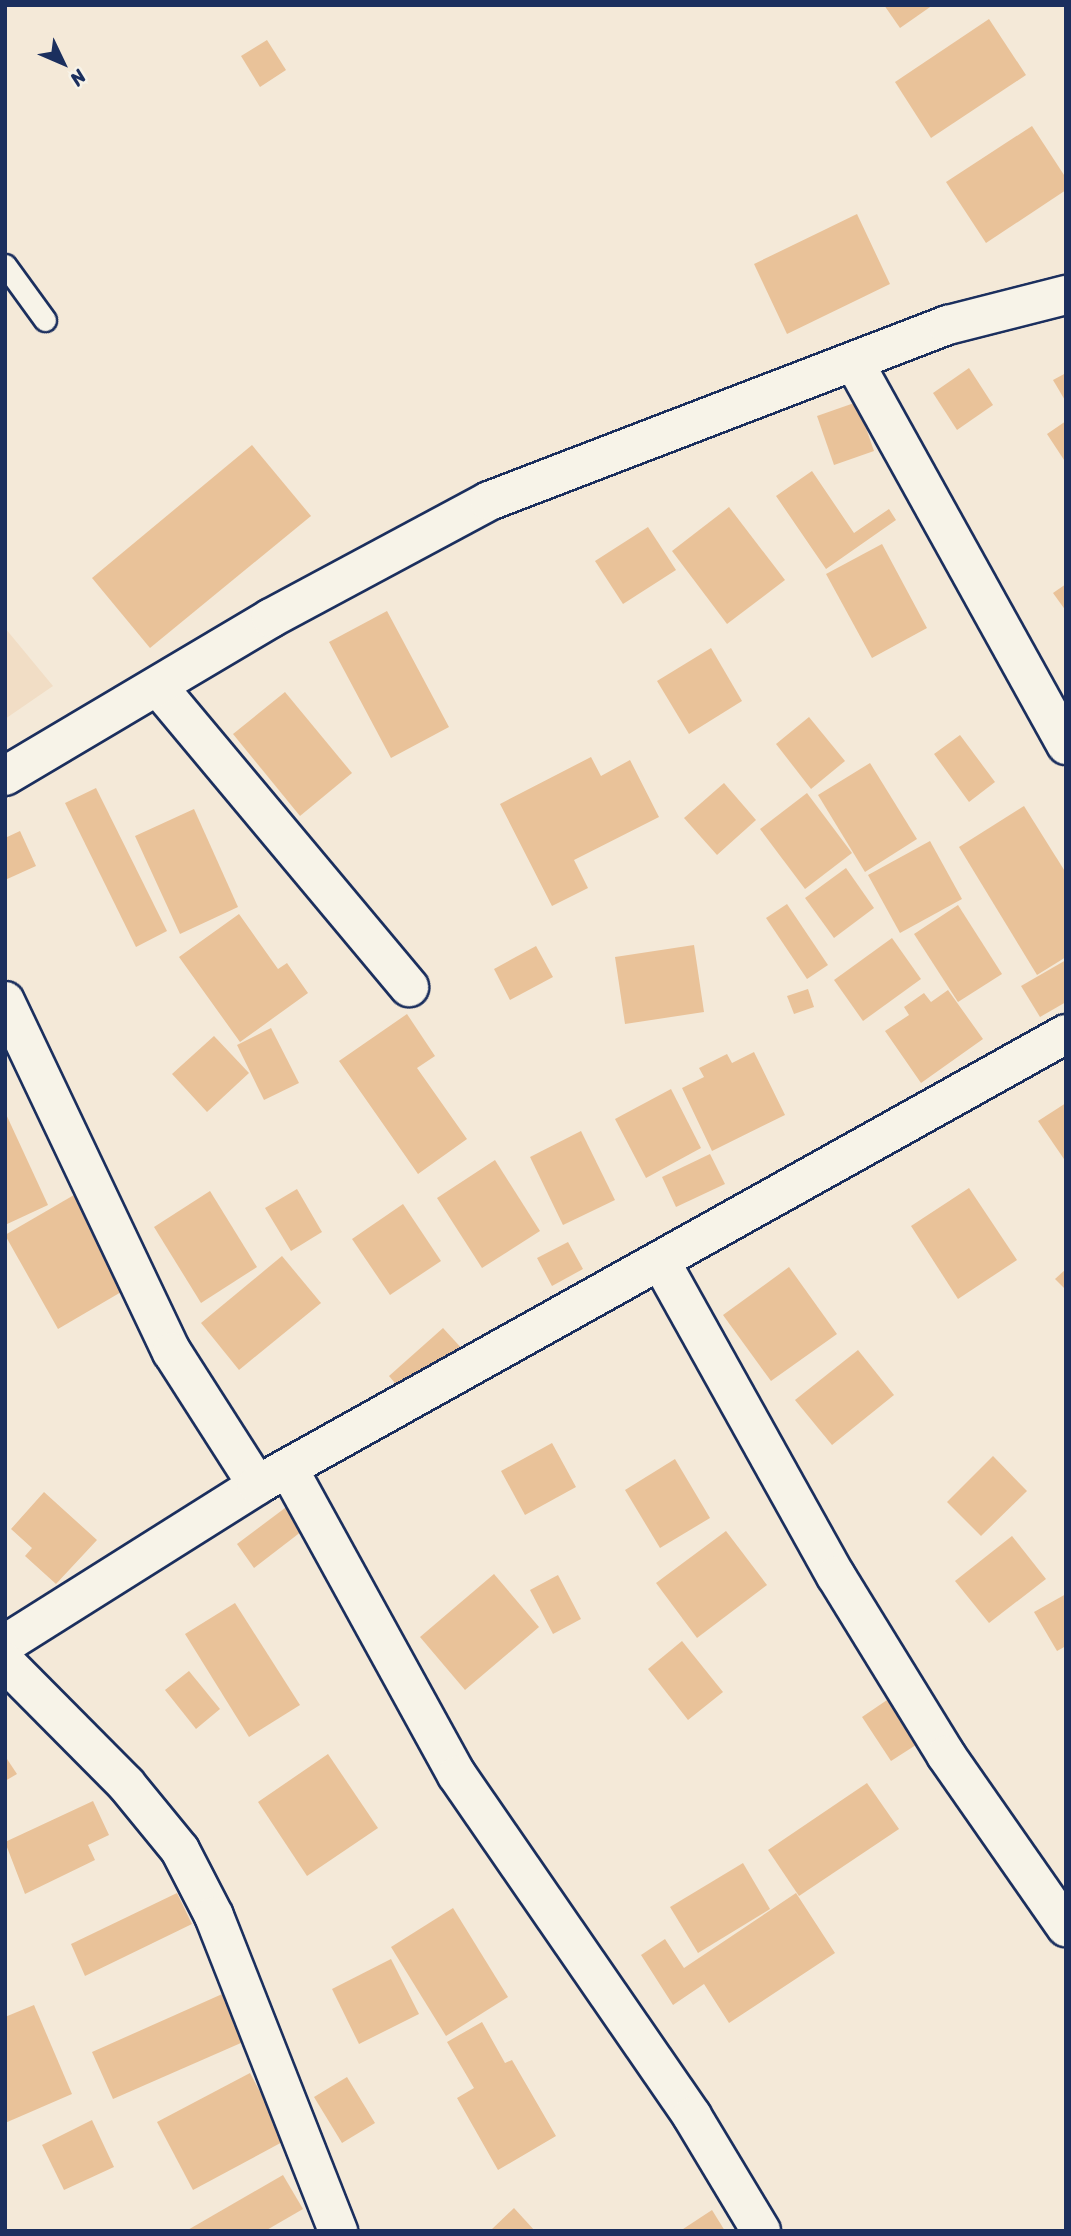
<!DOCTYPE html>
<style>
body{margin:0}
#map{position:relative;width:1071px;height:2236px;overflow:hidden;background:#f4e9d8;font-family:Sriracha,sans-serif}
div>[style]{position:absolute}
.built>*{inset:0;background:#f1ddc5}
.building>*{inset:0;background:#e9c299}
.roads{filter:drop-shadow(2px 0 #1b2f5e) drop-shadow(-2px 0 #1b2f5e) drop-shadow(0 2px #1b2f5e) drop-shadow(0 -2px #1b2f5e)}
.lane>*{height:21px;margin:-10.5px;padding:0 10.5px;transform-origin:10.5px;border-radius:10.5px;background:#f7f3e8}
.street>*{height:38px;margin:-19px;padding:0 19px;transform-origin:19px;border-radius:19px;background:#f7f3e8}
span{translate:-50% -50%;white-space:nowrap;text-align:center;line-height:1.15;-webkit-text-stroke:5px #f7f3e8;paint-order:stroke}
.frame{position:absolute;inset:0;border:7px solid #1b2f5e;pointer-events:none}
.north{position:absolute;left:28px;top:28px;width:70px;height:70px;-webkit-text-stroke:5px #f7f3e8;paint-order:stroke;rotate:134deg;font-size:19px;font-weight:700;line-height:28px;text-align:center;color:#1b2f5e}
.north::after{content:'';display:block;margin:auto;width:24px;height:32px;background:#1b2f5e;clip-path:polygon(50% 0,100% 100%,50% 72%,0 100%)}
</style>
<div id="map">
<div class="built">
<i style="clip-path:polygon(5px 628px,53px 686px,5px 719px)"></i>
</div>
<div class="building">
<i style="clip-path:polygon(884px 5px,933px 5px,900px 28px)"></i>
<i style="clip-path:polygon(989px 19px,1026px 75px,931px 138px,895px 82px)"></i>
<i style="clip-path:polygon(267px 40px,286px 70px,260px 87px,241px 56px)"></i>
<i style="clip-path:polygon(1032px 126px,1066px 178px,1066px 190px,986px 243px,946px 182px)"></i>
<i style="clip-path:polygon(857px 214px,890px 284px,787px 334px,754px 264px)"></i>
<i style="clip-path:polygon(969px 368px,993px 405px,957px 430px,933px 393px)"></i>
<i style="clip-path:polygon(1066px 373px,1066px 402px,1053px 380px)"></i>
<i style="clip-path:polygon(857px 402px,874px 451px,834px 465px,817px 416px)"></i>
<i style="clip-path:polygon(1066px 421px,1066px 463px,1047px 434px)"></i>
<i style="clip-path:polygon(252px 445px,311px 516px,150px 648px,92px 578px)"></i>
<i style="clip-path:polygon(812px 471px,854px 533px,889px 509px,896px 520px,826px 569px,776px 496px)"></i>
<i style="clip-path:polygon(729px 507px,785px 580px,727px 624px,672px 551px)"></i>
<i style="clip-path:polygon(648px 527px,676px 570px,623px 604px,595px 561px)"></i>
<i style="clip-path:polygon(882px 544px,927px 628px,872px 658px,826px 574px)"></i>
<i style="clip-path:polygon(1066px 584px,1066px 611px,1053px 593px)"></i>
<i style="clip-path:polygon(387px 611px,449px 727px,391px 758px,329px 642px)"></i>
<i style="clip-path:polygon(711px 648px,742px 701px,689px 734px,657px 681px)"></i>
<i style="clip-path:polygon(285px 692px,352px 773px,300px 816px,233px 734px)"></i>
<i style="clip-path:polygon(809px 717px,845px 761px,811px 789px,776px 744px)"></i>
<i style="clip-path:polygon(960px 735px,995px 782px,969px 802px,934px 754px)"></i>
<i style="clip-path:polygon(591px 757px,601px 776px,630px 760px,659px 817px,574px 860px,588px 888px,552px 906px,500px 804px)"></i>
<i style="clip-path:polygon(870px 763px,917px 839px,865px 872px,818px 795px)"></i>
<i style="clip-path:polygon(724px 783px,756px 820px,717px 855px,684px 818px)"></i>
<i style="clip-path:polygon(96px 788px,167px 931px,136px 947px,65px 803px)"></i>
<i style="clip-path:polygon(807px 793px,852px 853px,805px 889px,760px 829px)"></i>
<i style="clip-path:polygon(1024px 806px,1066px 873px,1066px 957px,1037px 975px,959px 847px)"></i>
<i style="clip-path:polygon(194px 809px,238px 907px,180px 934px,135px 836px)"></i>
<i style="clip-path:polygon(20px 831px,36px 866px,5px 880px,5px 838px)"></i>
<i style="clip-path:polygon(930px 841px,962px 899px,900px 933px,868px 875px)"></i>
<i style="clip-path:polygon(846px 868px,874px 908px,834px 938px,805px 898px)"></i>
<i style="clip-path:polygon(787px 904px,828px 965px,807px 979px,766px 918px)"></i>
<i style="clip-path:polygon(958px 905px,1002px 974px,958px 1002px,914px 934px)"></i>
<i style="clip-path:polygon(239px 914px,278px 969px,287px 963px,308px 993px,240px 1042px,179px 957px)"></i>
<i style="clip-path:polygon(892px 938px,921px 979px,863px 1021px,834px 980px)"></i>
<i style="clip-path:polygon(694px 945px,704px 1012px,625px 1024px,615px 957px)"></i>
<i style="clip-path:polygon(536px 946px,553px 977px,510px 1000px,494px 969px)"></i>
<i style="clip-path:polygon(1066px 960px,1066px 1002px,1040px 1017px,1021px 986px)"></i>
<i style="clip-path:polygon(808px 989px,814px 1007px,794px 1014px,787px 996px)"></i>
<i style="clip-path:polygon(948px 990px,983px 1039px,921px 1083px,885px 1031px,909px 1015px,904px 1007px,924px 993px,931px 1002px)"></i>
<i style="clip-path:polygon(407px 1014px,435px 1056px,417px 1068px,467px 1139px,418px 1174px,339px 1061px)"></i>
<i style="clip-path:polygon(271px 1028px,299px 1083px,264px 1100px,237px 1045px)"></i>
<i style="clip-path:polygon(214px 1036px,249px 1073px,207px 1112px,172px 1074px)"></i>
<i style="clip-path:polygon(754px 1052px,785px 1115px,712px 1151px,682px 1088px,704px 1077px,699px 1068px,727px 1054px,732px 1063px)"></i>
<i style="clip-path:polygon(671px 1089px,701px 1148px,646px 1178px,615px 1119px)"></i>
<i style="clip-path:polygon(1066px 1103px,1066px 1162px,1038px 1121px)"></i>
<i style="clip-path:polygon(5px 1112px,48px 1205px,5px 1225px)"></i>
<i style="clip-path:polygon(581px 1131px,615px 1200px,563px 1225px,530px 1157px)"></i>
<i style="clip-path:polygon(710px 1154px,725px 1184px,676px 1207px,662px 1177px)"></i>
<i style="clip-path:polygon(495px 1160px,540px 1231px,482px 1268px,437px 1198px)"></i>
<i style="clip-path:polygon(969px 1188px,1017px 1260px,958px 1299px,911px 1226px)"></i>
<i style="clip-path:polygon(297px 1189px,322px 1232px,291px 1251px,265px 1208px)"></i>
<i style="clip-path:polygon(210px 1191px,257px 1267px,201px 1303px,154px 1227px)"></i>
<i style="clip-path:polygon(74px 1195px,128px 1288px,58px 1329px,5px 1235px)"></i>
<i style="clip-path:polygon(403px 1204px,441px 1261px,390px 1295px,352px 1239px)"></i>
<i style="clip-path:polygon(568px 1242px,583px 1269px,552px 1286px,537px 1258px)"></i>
<i style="clip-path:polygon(282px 1256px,321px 1303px,239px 1370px,201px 1323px)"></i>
<i style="clip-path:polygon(789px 1267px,837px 1334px,771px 1381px,723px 1315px)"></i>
<i style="clip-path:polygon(1066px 1269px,1066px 1290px,1055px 1279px)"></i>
<i style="clip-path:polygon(443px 1328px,465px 1352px,410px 1401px,389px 1376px)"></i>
<i style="clip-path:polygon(858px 1350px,894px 1395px,832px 1445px,795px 1400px)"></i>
<i style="clip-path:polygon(552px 1443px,576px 1487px,525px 1515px,501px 1471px)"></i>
<i style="clip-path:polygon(993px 1456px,1027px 1491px,981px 1536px,947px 1502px)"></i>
<i style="clip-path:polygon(675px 1459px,710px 1518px,660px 1548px,625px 1490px)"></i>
<i style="clip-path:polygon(44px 1492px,97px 1540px,56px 1584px,25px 1556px,32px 1548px,11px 1529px)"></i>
<i style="clip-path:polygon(289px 1505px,306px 1528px,254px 1568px,237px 1544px)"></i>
<i style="clip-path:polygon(726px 1531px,767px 1585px,697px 1638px,656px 1583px)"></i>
<i style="clip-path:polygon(1012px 1536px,1046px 1579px,989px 1623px,955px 1581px)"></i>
<i style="clip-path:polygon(494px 1574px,539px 1627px,465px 1690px,420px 1637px)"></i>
<i style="clip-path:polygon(558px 1575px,581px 1619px,553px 1634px,530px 1590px)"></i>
<i style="clip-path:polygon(1066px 1594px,1066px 1646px,1057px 1651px,1034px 1612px)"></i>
<i style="clip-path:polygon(235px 1603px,300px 1705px,249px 1737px,185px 1634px)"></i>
<i style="clip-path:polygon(682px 1641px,723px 1692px,688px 1720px,648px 1669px)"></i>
<i style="clip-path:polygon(189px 1671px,220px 1709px,196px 1729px,165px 1690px)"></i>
<i style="clip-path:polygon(890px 1698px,919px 1743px,891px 1761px,862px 1717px)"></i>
<i style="clip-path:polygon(328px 1754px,378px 1828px,307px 1876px,258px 1802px)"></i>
<i style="clip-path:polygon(5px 1756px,17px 1774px,5px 1781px)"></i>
<i style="clip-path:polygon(867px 1783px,899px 1829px,799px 1896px,768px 1850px)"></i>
<i style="clip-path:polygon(93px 1801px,109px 1835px,88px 1845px,95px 1860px,25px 1894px,5px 1842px)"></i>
<i style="clip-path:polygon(743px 1863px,770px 1909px,698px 1953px,670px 1907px)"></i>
<i style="clip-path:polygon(177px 1893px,192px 1924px,85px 1976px,71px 1944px)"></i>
<i style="clip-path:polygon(796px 1893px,835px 1953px,729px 2023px,704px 1984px,673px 2005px,641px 1955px,665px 1939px,684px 1968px)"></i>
<i style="clip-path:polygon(453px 1908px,508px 1997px,446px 2036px,391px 1947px)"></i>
<i style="clip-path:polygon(391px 1959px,419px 2014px,359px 2044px,332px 1989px)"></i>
<i style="clip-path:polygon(229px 1991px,250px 2039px,113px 2099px,92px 2052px)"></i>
<i style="clip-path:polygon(34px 2005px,72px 2094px,5px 2123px,5px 2017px)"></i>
<i style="clip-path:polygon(482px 2022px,505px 2063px,512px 2060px,556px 2136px,498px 2170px,457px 2098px,474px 2088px,447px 2042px)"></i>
<i style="clip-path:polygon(250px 2073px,286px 2140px,193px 2190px,157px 2122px)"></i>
<i style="clip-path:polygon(347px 2077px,375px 2123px,342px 2143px,314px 2097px)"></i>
<i style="clip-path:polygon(92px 2120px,114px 2167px,64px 2190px,42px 2145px)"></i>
<i style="clip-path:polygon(283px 2175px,303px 2209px,265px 2231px,186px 2231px)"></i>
<i style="clip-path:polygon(514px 2208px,535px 2231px,490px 2231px)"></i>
<i style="clip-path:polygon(712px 2210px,725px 2231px,680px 2231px)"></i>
</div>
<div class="roads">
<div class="lane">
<i style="left:5px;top:265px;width:68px;rotate:54deg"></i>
</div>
<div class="street">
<i style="left:854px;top:362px;width:438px;rotate:61deg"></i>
<i style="left:159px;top:688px;width:390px;rotate:50.1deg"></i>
<i style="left:5px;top:776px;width:309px;rotate:-30.7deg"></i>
<i style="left:271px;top:618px;width:247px;rotate:-28.2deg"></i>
<i style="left:489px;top:501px;width:492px;rotate:-21deg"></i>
<i style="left:948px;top:325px;width:122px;rotate:-14.3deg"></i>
<i style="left:5px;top:1001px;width:389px;rotate:64.6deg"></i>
<i style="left:172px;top:1352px;width:158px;rotate:57.4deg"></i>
<i style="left:661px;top:1262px;width:359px;rotate:60.9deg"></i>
<i style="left:836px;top:1576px;width:210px;rotate:58.4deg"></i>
<i style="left:946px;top:1755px;width:210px;rotate:55.1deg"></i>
<i style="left:288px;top:1468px;width:350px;rotate:61.2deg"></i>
<i style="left:457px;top:1775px;width:414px;rotate:55.4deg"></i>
<i style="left:692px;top:2116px;width:134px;rotate:59deg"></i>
<i style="left:5px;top:1644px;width:298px;rotate:-32.2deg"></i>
<i style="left:257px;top:1485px;width:926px;rotate:-29.14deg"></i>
<i style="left:5px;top:1662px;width:172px;rotate:45.2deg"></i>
<i style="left:126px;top:1784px;width:85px;rotate:50.7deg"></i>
<i style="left:180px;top:1850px;width:74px;rotate:62.7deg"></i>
<i style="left:214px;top:1916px;width:339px;rotate:68.5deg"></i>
</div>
</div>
<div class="frame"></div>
<div class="north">N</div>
</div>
